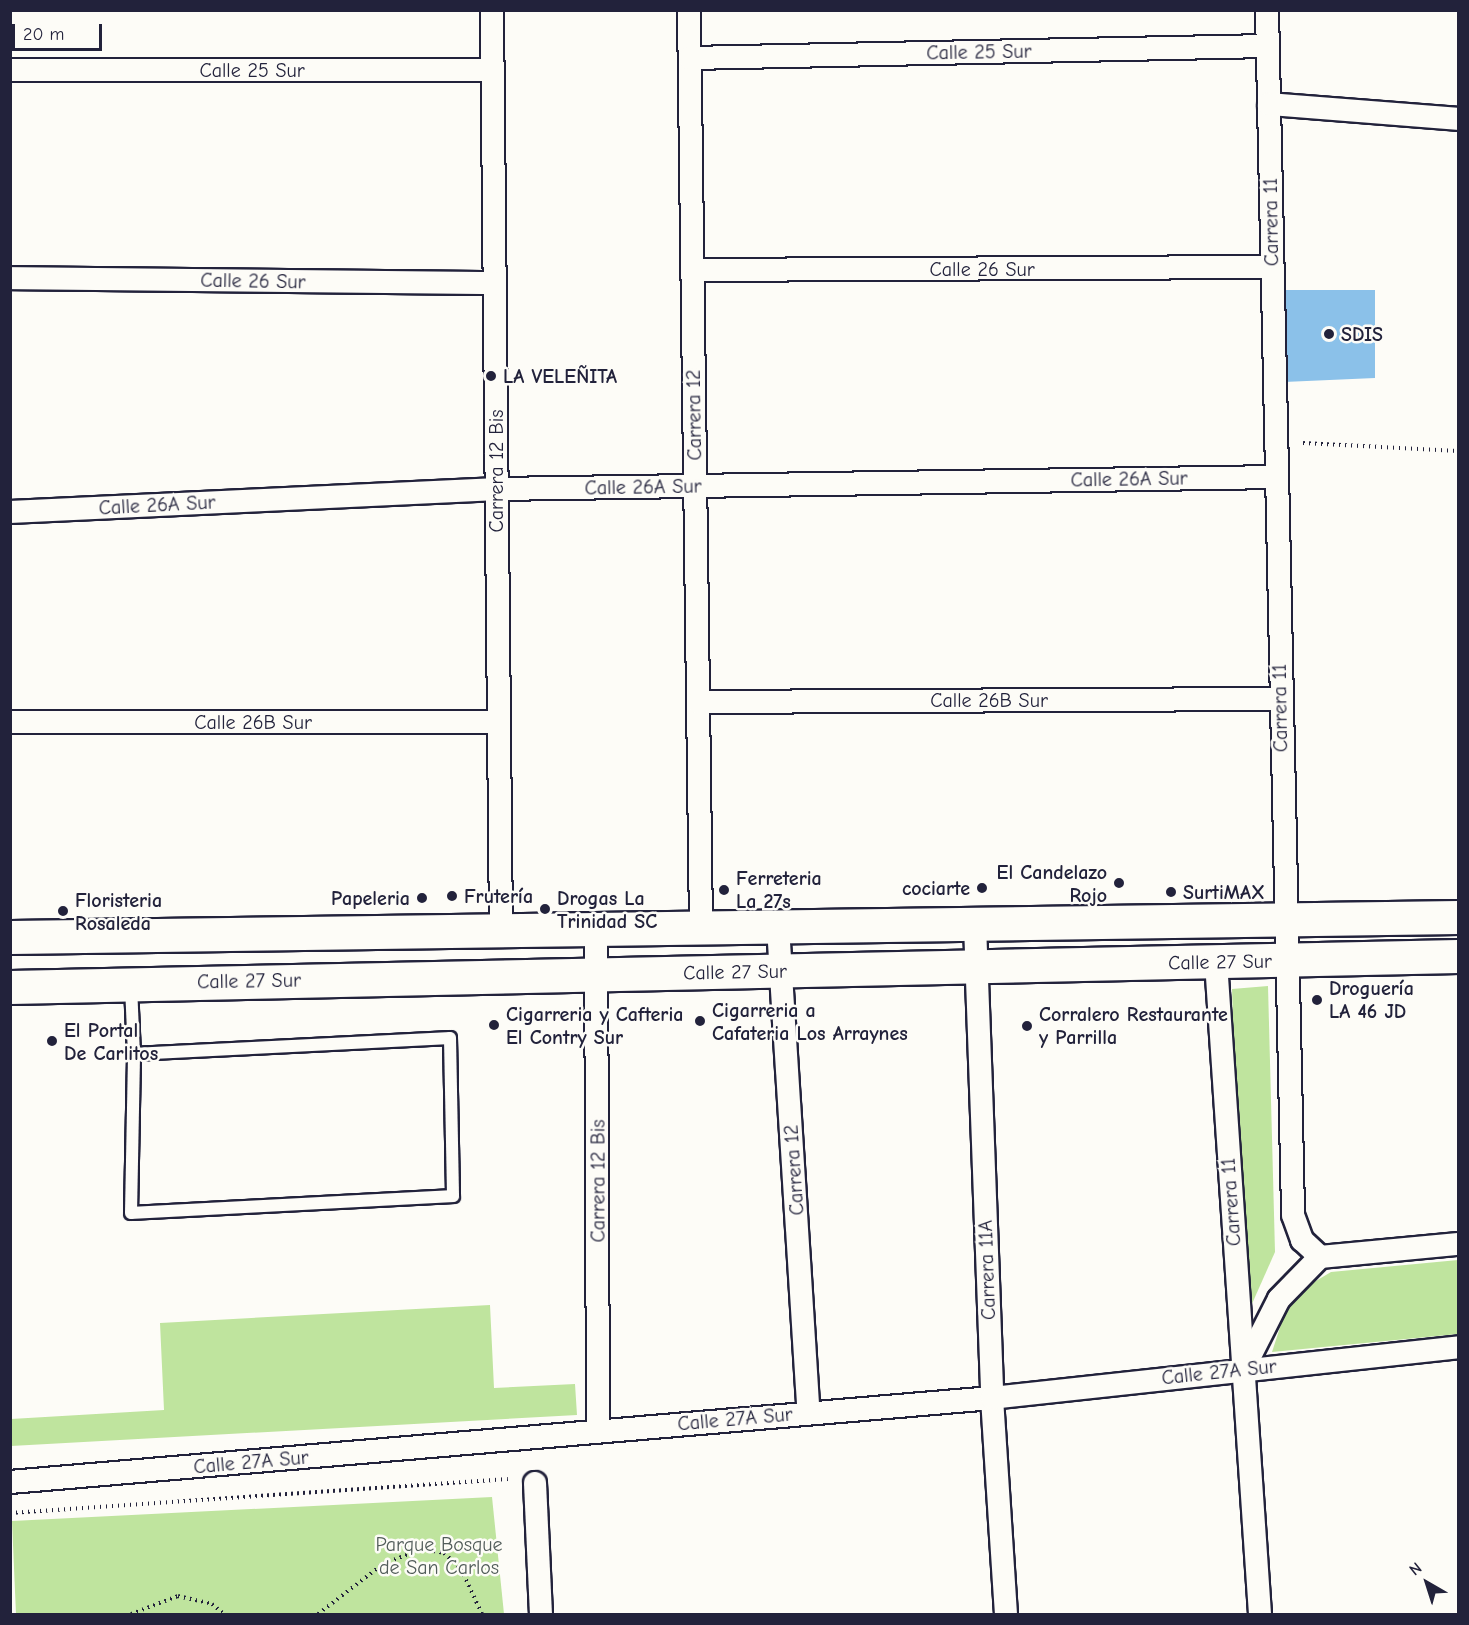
<!DOCTYPE html>
<meta charset="utf-8">
<style>
body{margin:0}
#map{position:relative;width:1469px;height:1625px;overflow:hidden;background:#fdfcf7;font-family:"Comic Neue",sans-serif}
div>[style]{position:absolute}
.green>*{inset:0;background:#bfe49e}
.water>*{inset:0;background:#8bc1e9}
.path>*{height:4px;margin-top:-2px;transform-origin:0;background:repeating-linear-gradient(90deg,#22223b 0 1.5px,transparent 0 6px)}
.roads{filter:drop-shadow(2px 0 #22223b) drop-shadow(-2px 0 #22223b) drop-shadow(0 2px #22223b) drop-shadow(0 -2px #22223b)}
.service>*{height:12px;margin:-6px;padding:0 6px;transform-origin:6px;border-radius:6px;background:#fdfcf7}
.minor>*{height:22px;margin:-11px;padding:0 11px;transform-origin:11px;border-radius:11px;background:#fdfcf7}
.secondary>*{height:33px;margin:-16.5px;padding:0 16.5px;transform-origin:16.5px;border-radius:16.5px;background:#fdfcf7}
.dots>*{width:16px;height:16px;translate:-50% -50%;box-sizing:border-box;border:3px solid #fdfcf7;border-radius:50%}
span{translate:-50% -50%;white-space:nowrap;text-align:center;line-height:1.15;-webkit-text-stroke:5px #fdfcf7;paint-order:stroke}
.street-label{font-size:20px;color:#22223b}
.poi-label{font-size:20px;color:#22223b;font-weight:700}
.left{translate:0 -50%;text-align:left}
.right{translate:-100% -50%;text-align:right}
.park-label{font-size:20px;color:#515c59}
.frame{position:absolute;inset:0;border:12px solid #22223b;pointer-events:none}
.north{position:absolute;left:1397px;top:1553px;width:60px;height:60px;-webkit-text-stroke:4px #fdfcf7;paint-order:stroke;rotate:321deg;font-size:16px;font-weight:700;line-height:24px;text-align:center;color:#22223b}
.north::after{content:'';display:block;margin:auto;width:21px;height:27px;background:#22223b;clip-path:polygon(50% 0,100% 100%,50% 72%,0 100%)}
.scale{position:absolute;left:12px;top:24px;width:90px;height:27px;box-sizing:border-box;border:3px solid #22223b;border-top:0;padding-left:8px;font-size:18px;line-height:21px;white-space:nowrap;color:#22223b;-webkit-text-stroke:4px #fdfcf7;paint-order:stroke}
</style>
<div id="map">
<div class="green">
<i style="clip-path:polygon(1268px 986px,1275px 1252px,1243px 1324px,1232px 989px)"></i>
<i style="clip-path:polygon(1458px 1260px,1458px 1334px,1272px 1352px,1285px 1312px,1304px 1288px,1331px 1272px)"></i>
<i style="clip-path:polygon(490px 1305px,494px 1388px,575px 1384px,577px 1415px,11px 1446px,11px 1419px,164px 1410px,160px 1323px)"></i>
<i style="clip-path:polygon(492px 1497px,504px 1614px,16px 1614px,12px 1521px)"></i>
</div>
<div class="water">
<i style="clip-path:polygon(1283px 290px,1375px 290px,1375px 378px,1284px 382px)"></i>
</div>
<div class="path">
<i style="left:1303px;top:443px;width:155px;rotate:3deg"></i>
<i style="left:10px;top:1513px;width:499px;rotate:-3.9deg"></i>
<i style="left:131px;top:1614px;width:50px;rotate:-21deg"></i>
<i style="left:178px;top:1596px;width:35px;rotate:13deg"></i>
<i style="left:212px;top:1604px;width:16px;rotate:40deg"></i>
<i style="left:318px;top:1614px;width:82px;rotate:-37.6deg"></i>
<i style="left:383px;top:1564px;width:42px;rotate:-21deg"></i>
<i style="left:422px;top:1549px;width:22px;rotate:10deg"></i>
<i style="left:444px;top:1553px;width:23px;rotate:43deg"></i>
<i style="left:461px;top:1569px;width:50px;rotate:65deg"></i>
</div>
<div class="roads">
<div class="service">
<i style="left:131px;top:986px;width:68px;rotate:87.5deg"></i>
<i style="left:134px;top:1054px;width:316px;rotate:-2.9deg"></i>
<i style="left:450px;top:1038px;width:158px;rotate:88.9deg"></i>
<i style="left:453px;top:1196px;width:322px;rotate:177deg"></i>
<i style="left:131px;top:1213px;width:159px;rotate:-88.9deg"></i>
</div>
<div class="minor">
<i style="left:492px;top:10px;width:921px;rotate:89.44deg"></i>
<i style="left:689px;top:10px;width:918px;rotate:89.25deg"></i>
<i style="left:1267px;top:10px;width:1205px;rotate:88.76deg"></i>
<i style="left:1293px;top:1215px;width:27px;rotate:70deg"></i>
<i style="left:1302px;top:1240px;width:25px;rotate:43deg"></i>
<i style="left:690px;top:58px;width:578px;rotate:-1.19deg"></i>
<i style="left:10px;top:70px;width:483px"></i>
<i style="left:1269px;top:104px;width:190px;rotate:4.5deg"></i>
<i style="left:693px;top:270px;width:579px;rotate:-0.3deg"></i>
<i style="left:10px;top:278px;width:485px;rotate:0.6deg"></i>
<i style="left:10px;top:512px;width:488px;rotate:-2.7deg"></i>
<i style="left:497px;top:489px;width:779px;rotate:-0.88deg"></i>
<i style="left:698px;top:702px;width:582px;rotate:-0.3deg"></i>
<i style="left:10px;top:722px;width:485px"></i>
<i style="left:975px;top:925px;width:473px;rotate:87.9deg"></i>
<i style="left:992px;top:1398px;width:216px;rotate:86.3deg"></i>
<i style="left:778px;top:927px;width:487px;rotate:86.4deg"></i>
<i style="left:596px;top:930px;width:501px;rotate:89.77deg"></i>
<i style="left:1216px;top:962px;width:653px;rotate:86.14deg"></i>
<i style="left:1244px;top:1368px;width:77px;rotate:-63.1deg"></i>
<i style="left:1279px;top:1299px;width:59px;rotate:-45.7deg"></i>
<i style="left:1320px;top:1257px;width:139px;rotate:-5.4deg"></i>
<i style="left:10px;top:1482px;width:986px;rotate:-4.89deg"></i>
<i style="left:992px;top:1398px;width:469px;rotate:-6.2deg"></i>
<i style="left:535px;top:1483px;width:131px;rotate:87.4deg"></i>
</div>
<div class="secondary">
<i style="left:10px;top:937px;width:1448px;rotate:-0.79deg"></i>
<i style="left:10px;top:987px;width:1448px;rotate:-1.23deg"></i>
</div>
</div>
<div class="dots">
<i style="left:1329px;top:334px;background:#22223b"></i>
<i style="left:491px;top:376px;background:#22223b"></i>
<i style="left:1119px;top:883px;background:#22223b"></i>
<i style="left:982px;top:888px;background:#22223b"></i>
<i style="left:724px;top:890px;background:#22223b"></i>
<i style="left:1171px;top:892px;background:#22223b"></i>
<i style="left:452px;top:896px;background:#22223b"></i>
<i style="left:422px;top:898px;background:#22223b"></i>
<i style="left:545px;top:909px;background:#22223b"></i>
<i style="left:63px;top:911px;background:#22223b"></i>
<i style="left:1317px;top:1000px;background:#22223b"></i>
<i style="left:700px;top:1021px;background:#22223b"></i>
<i style="left:494px;top:1025px;background:#22223b"></i>
<i style="left:1027px;top:1026px;background:#22223b"></i>
<i style="left:52px;top:1041px;background:#22223b"></i>
</div>
<div class="street-label">
<span style="left:979px;top:52px;rotate:-1deg">Calle 25 Sur</span>
<span style="left:252px;top:70px">Calle 25 Sur</span>
<span style="left:1271px;top:222px;rotate:-91deg">Carrera 11</span>
<span style="left:982px;top:269px">Calle 26 Sur</span>
<span style="left:253px;top:281px;rotate:1deg">Calle 26 Sur</span>
<span style="left:694px;top:415px;rotate:-91deg">Carrera 12</span>
<span style="left:496px;top:471px;rotate:-90deg">Carrera 12 Bis</span>
<span style="left:1129px;top:479px;rotate:-1deg">Calle 26A Sur</span>
<span style="left:643px;top:487px;rotate:-1deg">Calle 26A Sur</span>
<span style="left:157px;top:505px;rotate:-3deg">Calle 26A Sur</span>
<span style="left:989px;top:700px">Calle 26B Sur</span>
<span style="left:1280px;top:708px;rotate:-91deg">Carrera 11</span>
<span style="left:253px;top:722px">Calle 26B Sur</span>
<span style="left:1220px;top:962px;rotate:-1deg">Calle 27 Sur</span>
<span style="left:735px;top:972px;rotate:-1deg">Calle 27 Sur</span>
<span style="left:249px;top:981px;rotate:-1deg">Calle 27 Sur</span>
<span style="left:794px;top:1170px;rotate:-94deg">Carrera 12</span>
<span style="left:598px;top:1181px;rotate:-90deg">Carrera 12 Bis</span>
<span style="left:1231px;top:1202px;rotate:-94deg">Carrera 11</span>
<span style="left:987px;top:1270px;rotate:-92deg">Carrera 11A</span>
<span style="left:1219px;top:1372px;rotate:-6deg">Calle 27A Sur</span>
<span style="left:735px;top:1419px;rotate:-5deg">Calle 27A Sur</span>
<span style="left:251px;top:1462px;rotate:-5deg">Calle 27A Sur</span>
</div>
<div class="poi-label">
<span class="left" style="left:1341px;top:334px">SDIS</span>
<span class="left" style="left:503px;top:376px">LA VELEÑITA</span>
<span class="right" style="left:1107px;top:884px">El Candelazo<br>Rojo</span>
<span class="left" style="left:736px;top:890px">Ferreteria<br>La 27s</span>
<span class="right" style="left:970px;top:888px">cociarte</span>
<span class="left" style="left:1183px;top:892px">SurtiMAX</span>
<span class="left" style="left:464px;top:896px">Frutería</span>
<span class="right" style="left:410px;top:898px">Papeleria</span>
<span class="left" style="left:557px;top:910px">Drogas La<br>Trinidad SC</span>
<span class="left" style="left:75px;top:912px">Floristeria<br>Rosaleda</span>
<span class="left" style="left:1329px;top:1000px">Droguería<br>LA 46 JD</span>
<span class="left" style="left:712px;top:1022px">Cigarreria a<br>Cafateria Los Arraynes</span>
<span class="left" style="left:506px;top:1026px">Cigarreria y Cafteria<br>El Contry Sur</span>
<span class="left" style="left:1039px;top:1026px">Corralero Restaurante<br>y Parrilla</span>
<span class="left" style="left:64px;top:1042px">El Portal<br>De Carlitos</span>
</div>
<div class="park-label">
<span style="left:439px;top:1556px">Parque Bosque<br>de San Carlos</span>
</div>
<div class="frame"></div>
<div class="north">N</div>
<div class="scale">20 m</div>
</div>
